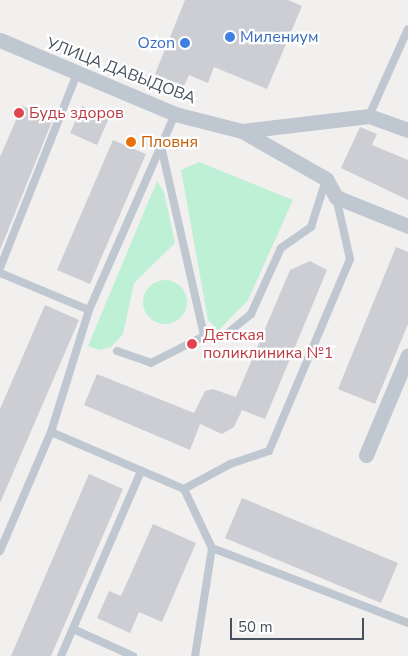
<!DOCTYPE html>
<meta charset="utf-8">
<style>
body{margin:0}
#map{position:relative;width:408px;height:656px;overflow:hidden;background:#f2efef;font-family:"Nunito Sans",sans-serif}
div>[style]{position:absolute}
.green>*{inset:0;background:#bdf0d5}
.round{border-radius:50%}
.building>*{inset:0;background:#ccced4}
.lane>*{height:8px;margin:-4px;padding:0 4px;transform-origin:4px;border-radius:4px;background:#bfc8d1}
.street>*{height:15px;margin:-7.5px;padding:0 7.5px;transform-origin:7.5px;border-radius:7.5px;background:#bfc8d1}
.dots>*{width:14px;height:14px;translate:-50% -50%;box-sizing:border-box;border:2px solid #fff;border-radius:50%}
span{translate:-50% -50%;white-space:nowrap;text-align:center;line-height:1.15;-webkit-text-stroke:4.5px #fff;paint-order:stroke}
.shop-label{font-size:16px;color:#366cbe}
.left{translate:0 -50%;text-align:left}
.right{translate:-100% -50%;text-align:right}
.street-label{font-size:16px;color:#47515d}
.health-label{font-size:16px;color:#be3a42}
.food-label{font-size:16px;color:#c56008}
.scale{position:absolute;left:230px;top:618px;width:134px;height:22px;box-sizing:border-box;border:2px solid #47515d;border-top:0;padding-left:6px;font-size:15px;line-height:18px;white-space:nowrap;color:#47515d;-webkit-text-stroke:4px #fff;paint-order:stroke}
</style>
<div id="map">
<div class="green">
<i style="clip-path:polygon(199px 162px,293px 200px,248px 300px,218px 331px,208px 320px,181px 170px)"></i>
<i style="clip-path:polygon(157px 181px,164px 192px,175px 243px,134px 283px,123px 334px,111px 347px,99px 350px,88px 346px)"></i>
<i class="round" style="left:143px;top:280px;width:44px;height:44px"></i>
</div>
<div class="building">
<i style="clip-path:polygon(185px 0,288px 0,302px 6px,267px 89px,214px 67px,208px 83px,189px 75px,184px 86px,155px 74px)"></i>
<i style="clip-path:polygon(22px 106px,53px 119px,0 250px,0 157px)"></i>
<i style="clip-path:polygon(82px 106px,109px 118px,97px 145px,70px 133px)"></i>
<i style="clip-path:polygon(360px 127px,377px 134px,372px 145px,408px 160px,408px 200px,341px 168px)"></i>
<i style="clip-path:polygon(113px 140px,146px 154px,90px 284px,57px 270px)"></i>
<i style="clip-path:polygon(396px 247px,408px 252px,408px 324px,375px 404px,338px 389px)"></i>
<i style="clip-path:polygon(310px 261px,327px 270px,265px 419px,242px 410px,234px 427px,222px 434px,200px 424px,190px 450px,84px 405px,97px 374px,194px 413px,205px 391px,213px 389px,236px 397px,290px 270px)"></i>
<i style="clip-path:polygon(45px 305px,79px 320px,0 503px,0 409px)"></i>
<i style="clip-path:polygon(89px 474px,123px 489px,51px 656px,11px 656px)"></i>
<i style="clip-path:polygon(242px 498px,398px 563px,381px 603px,225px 538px)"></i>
<i style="clip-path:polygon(153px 524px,196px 543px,162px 622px,139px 612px,130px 633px,97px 618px,109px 591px,121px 596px)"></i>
</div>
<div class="lane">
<i style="left:369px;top:116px;width:95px;rotate:-65.9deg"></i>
<i style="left:161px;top:146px;width:195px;rotate:77.2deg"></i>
<i style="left:204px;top:336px;width:20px"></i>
<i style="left:224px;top:336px;width:35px;rotate:-39deg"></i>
<i style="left:251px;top:314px;width:72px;rotate:-65.6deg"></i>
<i style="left:281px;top:248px;width:37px;rotate:-35deg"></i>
<i style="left:311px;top:227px;width:49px;rotate:-72.3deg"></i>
<i style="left:0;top:268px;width:209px;rotate:-68.4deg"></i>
<i style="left:0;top:273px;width:96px;rotate:22.6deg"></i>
<i style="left:117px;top:351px;width:36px;rotate:19deg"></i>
<i style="left:151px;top:363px;width:59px;rotate:-27deg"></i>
<i style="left:51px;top:432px;width:145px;rotate:23.2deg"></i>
<i style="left:184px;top:489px;width:65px;rotate:64.6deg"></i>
<i style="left:212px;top:548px;width:109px;rotate:98.9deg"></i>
<i style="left:184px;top:489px;width:52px;rotate:-28.5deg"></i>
<i style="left:230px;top:464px;width:41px;rotate:-18.4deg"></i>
<i style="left:269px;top:451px;width:208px;rotate:-67.1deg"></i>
<i style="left:350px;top:259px;width:64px;rotate:-102.7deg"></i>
<i style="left:212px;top:548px;width:210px;rotate:20.9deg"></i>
<i style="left:0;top:551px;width:129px;rotate:-66.8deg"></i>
<i style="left:51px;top:432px;width:128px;rotate:-72.7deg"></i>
<i style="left:89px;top:310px;width:214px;rotate:-66.3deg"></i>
<i style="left:73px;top:629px;width:66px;rotate:24.2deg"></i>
<i style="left:61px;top:656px;width:202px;rotate:-66.6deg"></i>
</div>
<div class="street">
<i style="left:0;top:40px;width:190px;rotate:22.9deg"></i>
<i style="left:175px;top:114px;width:69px;rotate:14.2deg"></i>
<i style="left:242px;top:131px;width:128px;rotate:-6.7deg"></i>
<i style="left:369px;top:116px;width:41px;rotate:19.7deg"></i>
<i style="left:242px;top:131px;width:97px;rotate:29.7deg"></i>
<i style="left:326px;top:179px;width:21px;rotate:61deg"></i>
<i style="left:336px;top:197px;width:78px;rotate:21.9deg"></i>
<i style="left:366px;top:455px;width:108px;rotate:-67.2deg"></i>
</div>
<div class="dots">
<i style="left:230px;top:37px;background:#3f7fe0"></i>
<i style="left:185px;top:43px;background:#3f7fe0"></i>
<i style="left:19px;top:113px;background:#e0444e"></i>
<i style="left:131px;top:142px;background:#e8710a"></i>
<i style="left:192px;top:344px;background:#e0444e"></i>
</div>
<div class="shop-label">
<span class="left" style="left:240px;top:37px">Милениум</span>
<span class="right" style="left:175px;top:43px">Ozon</span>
</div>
<div class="street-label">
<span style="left:121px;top:71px;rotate:21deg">УЛИЦА ДАВЫДОВА</span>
</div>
<div class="health-label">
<span class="left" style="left:29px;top:113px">Будь здоров</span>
<span class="left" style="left:203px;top:344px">Детская<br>поликлиника №1</span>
</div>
<div class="food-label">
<span class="left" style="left:141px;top:142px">Пловня</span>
</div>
<div class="scale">50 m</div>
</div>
